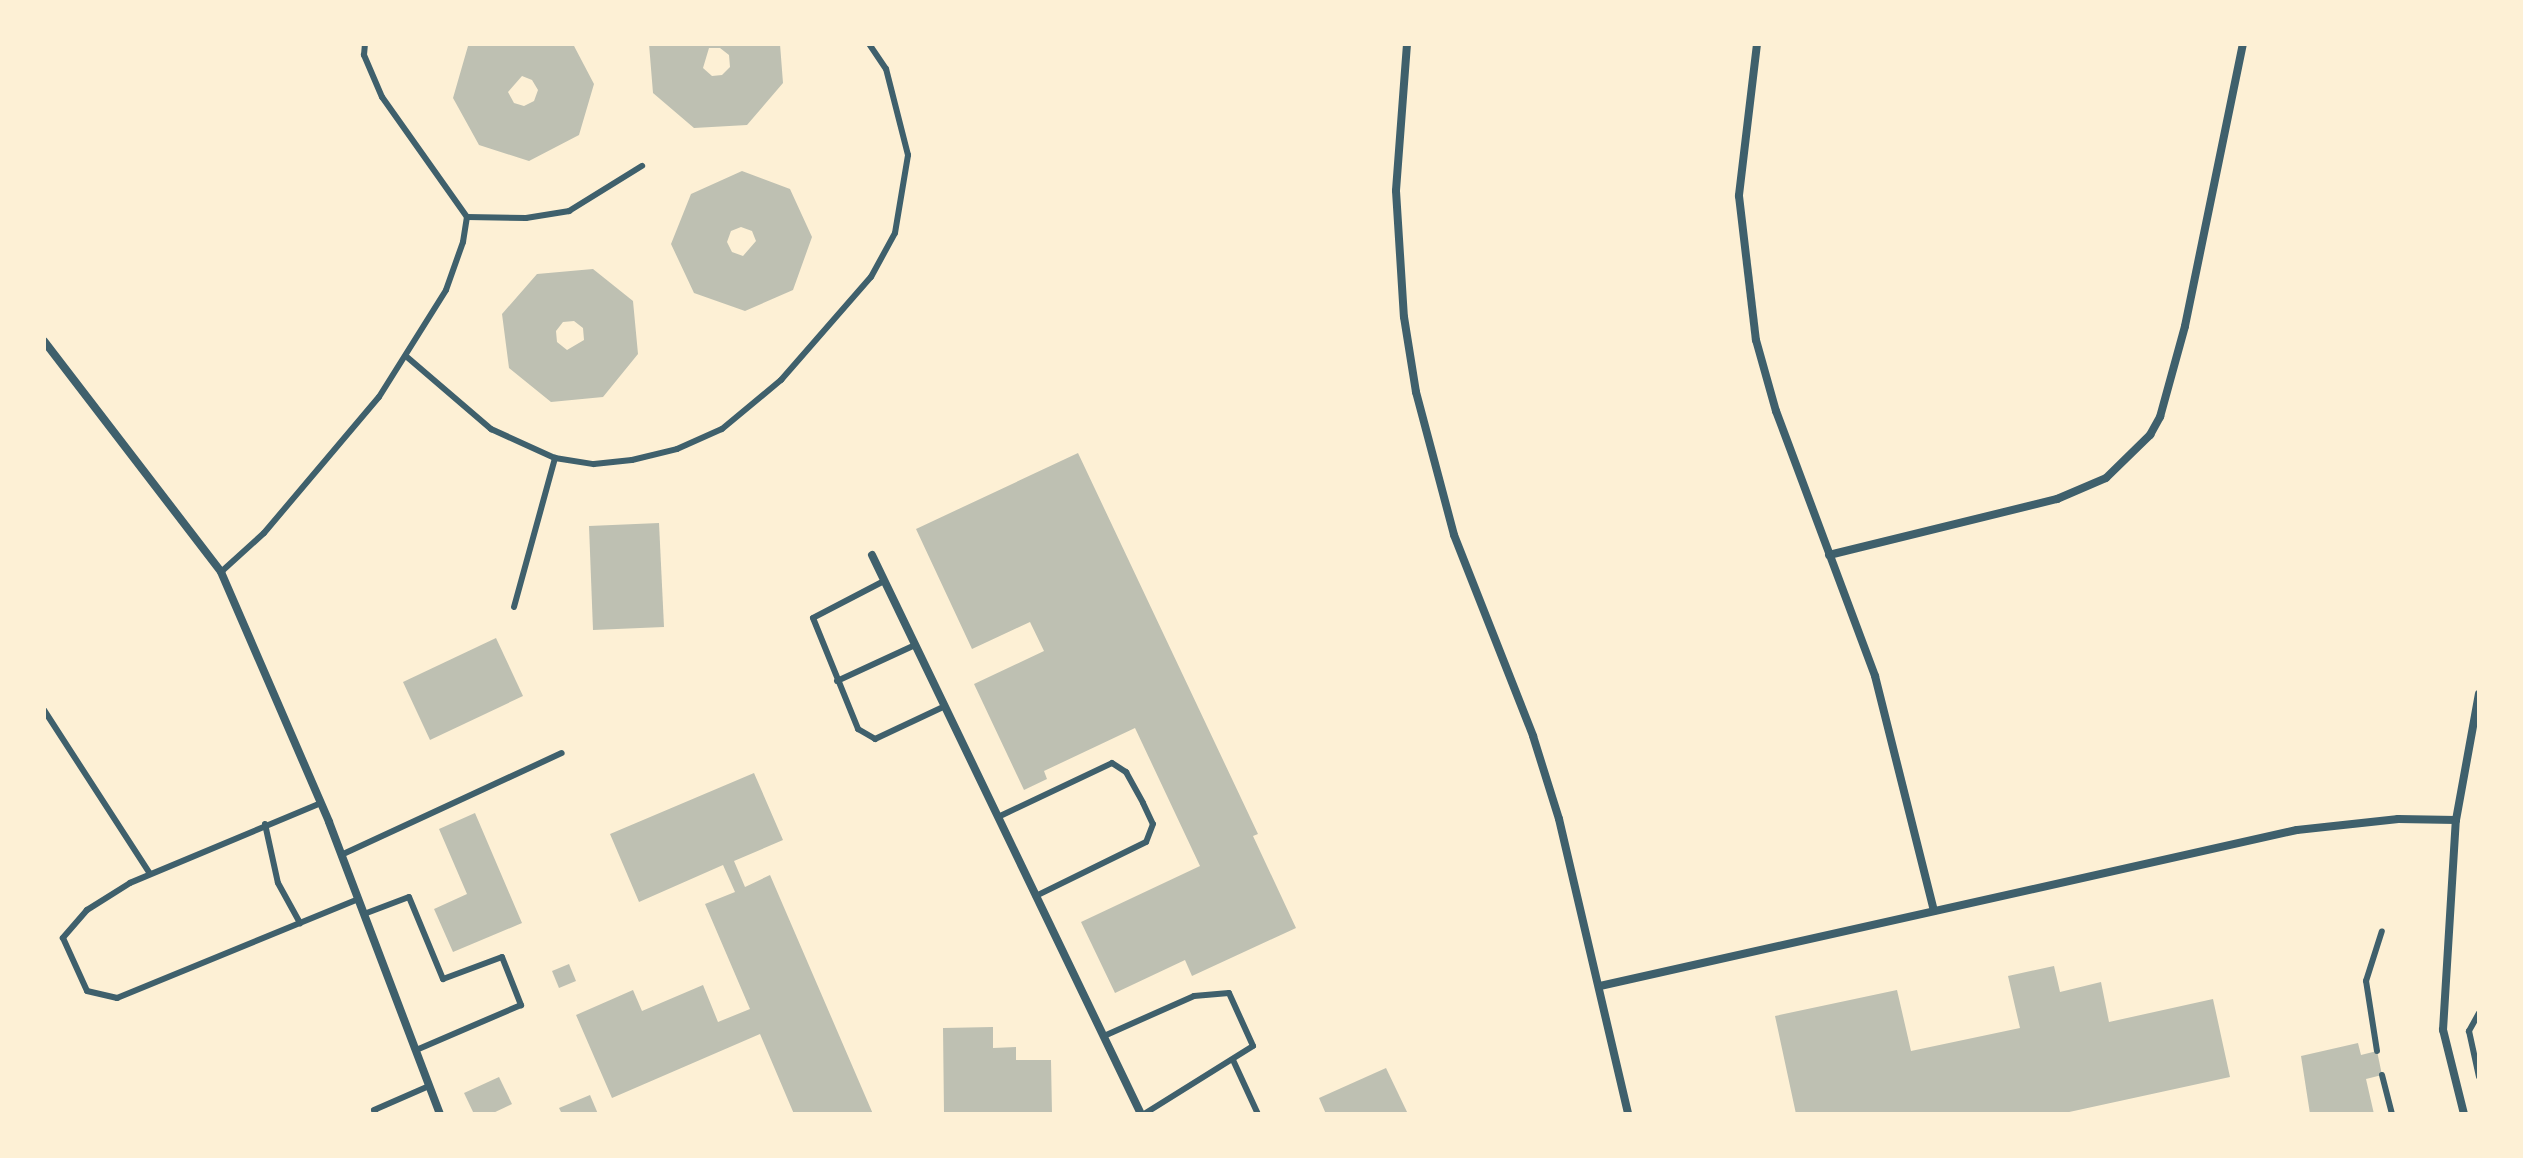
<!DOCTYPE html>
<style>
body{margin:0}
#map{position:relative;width:2523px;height:1158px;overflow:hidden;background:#fdf0d5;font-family:Helvetica,sans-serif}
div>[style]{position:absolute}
.building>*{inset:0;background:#bec0b2}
.service>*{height:6px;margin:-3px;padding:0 3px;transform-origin:3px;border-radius:3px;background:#3f606c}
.minor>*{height:8px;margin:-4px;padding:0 4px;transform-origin:4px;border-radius:4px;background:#3f606c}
span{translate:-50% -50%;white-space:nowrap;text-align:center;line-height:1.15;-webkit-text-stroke:7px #fdf0d5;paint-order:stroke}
.frame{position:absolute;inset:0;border:46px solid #fdf0d5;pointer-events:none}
</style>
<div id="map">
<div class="building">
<i style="clip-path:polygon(evenodd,573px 44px,594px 84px,579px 135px,529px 161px,479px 145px,453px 98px,468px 46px,573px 44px,522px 76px,532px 80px,538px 90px,534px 101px,524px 106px,514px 103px,508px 92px,522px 76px)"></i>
<i style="clip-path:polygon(evenodd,649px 44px,780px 44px,783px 83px,747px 125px,694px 128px,653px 93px,649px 44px,709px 48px,720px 48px,729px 55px,730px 67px,722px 75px,712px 76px,703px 68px,709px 48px)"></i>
<i style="clip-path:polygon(evenodd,742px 171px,790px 189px,812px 237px,793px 290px,745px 311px,694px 293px,671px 244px,691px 194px,742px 171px,741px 227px,752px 231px,756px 241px,743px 256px,732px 252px,727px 242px,731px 231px,741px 227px)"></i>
<i style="clip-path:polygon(evenodd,593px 269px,633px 301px,638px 354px,603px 397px,551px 402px,509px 368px,502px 314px,537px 274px,593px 269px,574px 321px,583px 328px,584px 340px,567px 350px,557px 342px,556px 331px,563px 322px,574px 321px)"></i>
<i style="clip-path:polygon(1078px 453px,1258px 834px,1253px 836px,1296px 928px,1192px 976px,1185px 960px,1115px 993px,1081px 922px,1200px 866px,1135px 728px,1044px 771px,1047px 779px,1024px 790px,974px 684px,1044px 651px,1030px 622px,972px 649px,916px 529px)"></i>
<i style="clip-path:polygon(659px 523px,664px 627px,593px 630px,589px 526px)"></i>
<i style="clip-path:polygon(496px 638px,523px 696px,430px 740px,403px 682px)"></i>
<i style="clip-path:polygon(754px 773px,783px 840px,734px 861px,745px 887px,770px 875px,873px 1114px,794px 1114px,760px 1034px,612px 1098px,576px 1015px,633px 990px,642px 1011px,703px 985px,718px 1022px,750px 1009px,705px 904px,735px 892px,723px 865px,639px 902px,610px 834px)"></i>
<i style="clip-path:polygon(475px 813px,522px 923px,453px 952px,434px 909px,467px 894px,439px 829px)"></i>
<i style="clip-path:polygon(569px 964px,576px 981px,559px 988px,552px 971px)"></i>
<i style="clip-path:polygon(2054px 966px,2060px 992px,2101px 982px,2109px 1022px,2213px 999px,2230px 1077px,2060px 1114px,1796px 1114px,1775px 1016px,1897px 990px,1911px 1051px,2020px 1028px,2008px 976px)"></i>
<i style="clip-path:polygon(993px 1027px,993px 1048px,1016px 1047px,1016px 1060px,1051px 1060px,1052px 1114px,944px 1114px,943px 1028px)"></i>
<i style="clip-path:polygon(2358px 1043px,2361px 1055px,2377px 1051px,2382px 1075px,2366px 1079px,2374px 1114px,2310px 1114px,2301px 1056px)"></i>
<i style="clip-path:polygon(1386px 1068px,1408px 1114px,1326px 1114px,1319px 1098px)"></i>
<i style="clip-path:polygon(499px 1077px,512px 1104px,491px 1114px,474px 1114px,464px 1093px)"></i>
<i style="clip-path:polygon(590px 1095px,598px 1114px,562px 1114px,559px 1108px)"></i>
</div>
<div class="service">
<i style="left:467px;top:217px;width:59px;rotate:1deg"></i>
<i style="left:526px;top:218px;width:44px;rotate:-9.2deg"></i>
<i style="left:569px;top:211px;width:86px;rotate:-31.7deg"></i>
<i style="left:407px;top:357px;width:111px;rotate:40.6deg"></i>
<i style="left:491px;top:429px;width:70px;rotate:24.4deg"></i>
<i style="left:555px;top:458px;width:39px;rotate:9deg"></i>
<i style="left:594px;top:464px;width:38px;rotate:-6deg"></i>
<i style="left:632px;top:460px;width:46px;rotate:-13.7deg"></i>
<i style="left:677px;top:449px;width:49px;rotate:-24deg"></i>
<i style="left:722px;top:429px;width:77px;rotate:-39.7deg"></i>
<i style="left:781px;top:380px;width:137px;rotate:-48.9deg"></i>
<i style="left:871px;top:277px;width:50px;rotate:-61.4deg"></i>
<i style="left:895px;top:233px;width:79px;rotate:-80.5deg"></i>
<i style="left:908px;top:155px;width:89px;rotate:-104.3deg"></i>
<i style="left:886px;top:69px;width:30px;rotate:-124deg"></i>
<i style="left:221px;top:572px;width:58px;rotate:-42.2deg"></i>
<i style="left:264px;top:533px;width:178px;rotate:-49.8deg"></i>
<i style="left:379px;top:397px;width:126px;rotate:-57.9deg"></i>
<i style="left:446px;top:290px;width:51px;rotate:-70.5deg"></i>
<i style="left:463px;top:242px;width:25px;rotate:-81deg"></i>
<i style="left:467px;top:217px;width:147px;rotate:-125.3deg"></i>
<i style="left:382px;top:97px;width:46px;rotate:-113.2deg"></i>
<i style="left:364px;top:55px;width:11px;rotate:-85deg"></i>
<i style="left:884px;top:581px;width:80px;rotate:152.5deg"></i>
<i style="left:813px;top:618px;width:120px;rotate:67.9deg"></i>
<i style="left:858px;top:729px;width:20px;rotate:30deg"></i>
<i style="left:875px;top:739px;width:77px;rotate:-25.2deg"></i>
<i style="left:514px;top:607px;width:155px;rotate:-74.6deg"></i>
<i style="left:837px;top:681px;width:86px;rotate:-24.8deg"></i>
<i style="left:44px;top:710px;width:195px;rotate:57.1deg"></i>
<i style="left:321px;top:803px;width:207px;rotate:157.3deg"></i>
<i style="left:130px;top:883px;width:51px;rotate:147.9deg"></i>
<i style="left:87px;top:910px;width:37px;rotate:131deg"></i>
<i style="left:63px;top:938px;width:58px;rotate:65.6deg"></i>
<i style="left:87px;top:991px;width:31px;rotate:13deg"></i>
<i style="left:117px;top:998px;width:261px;rotate:-22.3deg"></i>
<i style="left:998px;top:817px;width:126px;rotate:-25.3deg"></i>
<i style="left:1112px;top:763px;width:17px;rotate:33deg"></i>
<i style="left:1126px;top:772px;width:35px;rotate:61deg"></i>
<i style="left:1143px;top:803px;width:23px;rotate:65deg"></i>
<i style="left:1153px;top:824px;width:19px;rotate:111deg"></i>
<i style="left:1146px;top:842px;width:123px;rotate:153.9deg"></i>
<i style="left:265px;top:824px;width:60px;rotate:77.6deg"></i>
<i style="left:278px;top:883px;width:46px;rotate:61.2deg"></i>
<i style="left:341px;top:855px;width:243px;rotate:-24.8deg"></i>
<i style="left:364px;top:914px;width:48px;rotate:-20.7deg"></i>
<i style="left:409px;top:897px;width:89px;rotate:67.5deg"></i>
<i style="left:443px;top:979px;width:63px;rotate:-20.4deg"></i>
<i style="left:502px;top:957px;width:52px;rotate:68.4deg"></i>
<i style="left:521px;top:1005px;width:114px;rotate:156.8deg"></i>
<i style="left:2479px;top:1013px;width:21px;rotate:119deg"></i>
<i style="left:2469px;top:1031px;width:47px;rotate:77.7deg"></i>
<i style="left:1104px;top:1036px;width:98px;rotate:-24deg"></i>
<i style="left:1194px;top:996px;width:35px;rotate:-5deg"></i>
<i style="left:1229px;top:993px;width:58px;rotate:65.6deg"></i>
<i style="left:1253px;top:1046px;width:128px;rotate:148deg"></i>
<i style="left:2377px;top:1051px;width:71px;rotate:-98.9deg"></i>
<i style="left:2366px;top:981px;width:52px;rotate:-72.3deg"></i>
<i style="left:1233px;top:1060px;width:60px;rotate:65.2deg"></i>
<i style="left:2382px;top:1075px;width:40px;rotate:75.6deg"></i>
<i style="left:376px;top:1114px;width:4px;rotate:-117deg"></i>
<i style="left:374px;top:1110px;width:60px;rotate:-23.6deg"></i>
</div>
<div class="minor">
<i style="left:1407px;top:44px;width:147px;rotate:94.3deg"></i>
<i style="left:1396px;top:191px;width:126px;rotate:86.4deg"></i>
<i style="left:1404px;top:317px;width:76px;rotate:80.9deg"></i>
<i style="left:1416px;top:392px;width:148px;rotate:75.1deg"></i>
<i style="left:1454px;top:535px;width:216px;rotate:68.5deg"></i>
<i style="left:1533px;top:736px;width:87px;rotate:72.6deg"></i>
<i style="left:1559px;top:819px;width:303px;rotate:76.8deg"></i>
<i style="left:1757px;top:44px;width:153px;rotate:96.8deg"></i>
<i style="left:1739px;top:196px;width:145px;rotate:83.3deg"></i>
<i style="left:1756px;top:340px;width:74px;rotate:74.3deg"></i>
<i style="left:1776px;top:411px;width:283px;rotate:69.5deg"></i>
<i style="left:1875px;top:676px;width:242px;rotate:75.9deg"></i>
<i style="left:44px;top:341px;width:291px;rotate:52.5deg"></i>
<i style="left:221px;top:572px;width:272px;rotate:66.6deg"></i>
<i style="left:329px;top:822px;width:312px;rotate:69.2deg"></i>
<i style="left:872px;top:555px;width:620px;rotate:64.3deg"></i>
<i style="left:1829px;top:555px;width:235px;rotate:-13.8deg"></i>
<i style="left:2057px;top:499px;width:53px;rotate:-23.2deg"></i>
<i style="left:2106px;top:478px;width:62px;rotate:-44.3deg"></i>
<i style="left:2150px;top:435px;width:21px;rotate:-61deg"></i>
<i style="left:2160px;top:417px;width:94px;rotate:-74.6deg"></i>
<i style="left:2185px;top:326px;width:288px;rotate:-78.4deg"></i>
<i style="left:1600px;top:986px;width:714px;rotate:-12.62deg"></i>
<i style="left:2297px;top:830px;width:102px;rotate:-6.2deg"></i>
<i style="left:2398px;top:819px;width:58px;rotate:1deg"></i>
<i style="left:2464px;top:1114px;width:87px;rotate:-104deg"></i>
<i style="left:2443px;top:1030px;width:210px;rotate:-86.5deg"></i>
<i style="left:2456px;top:820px;width:128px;rotate:-79.7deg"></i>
</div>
<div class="frame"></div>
</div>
